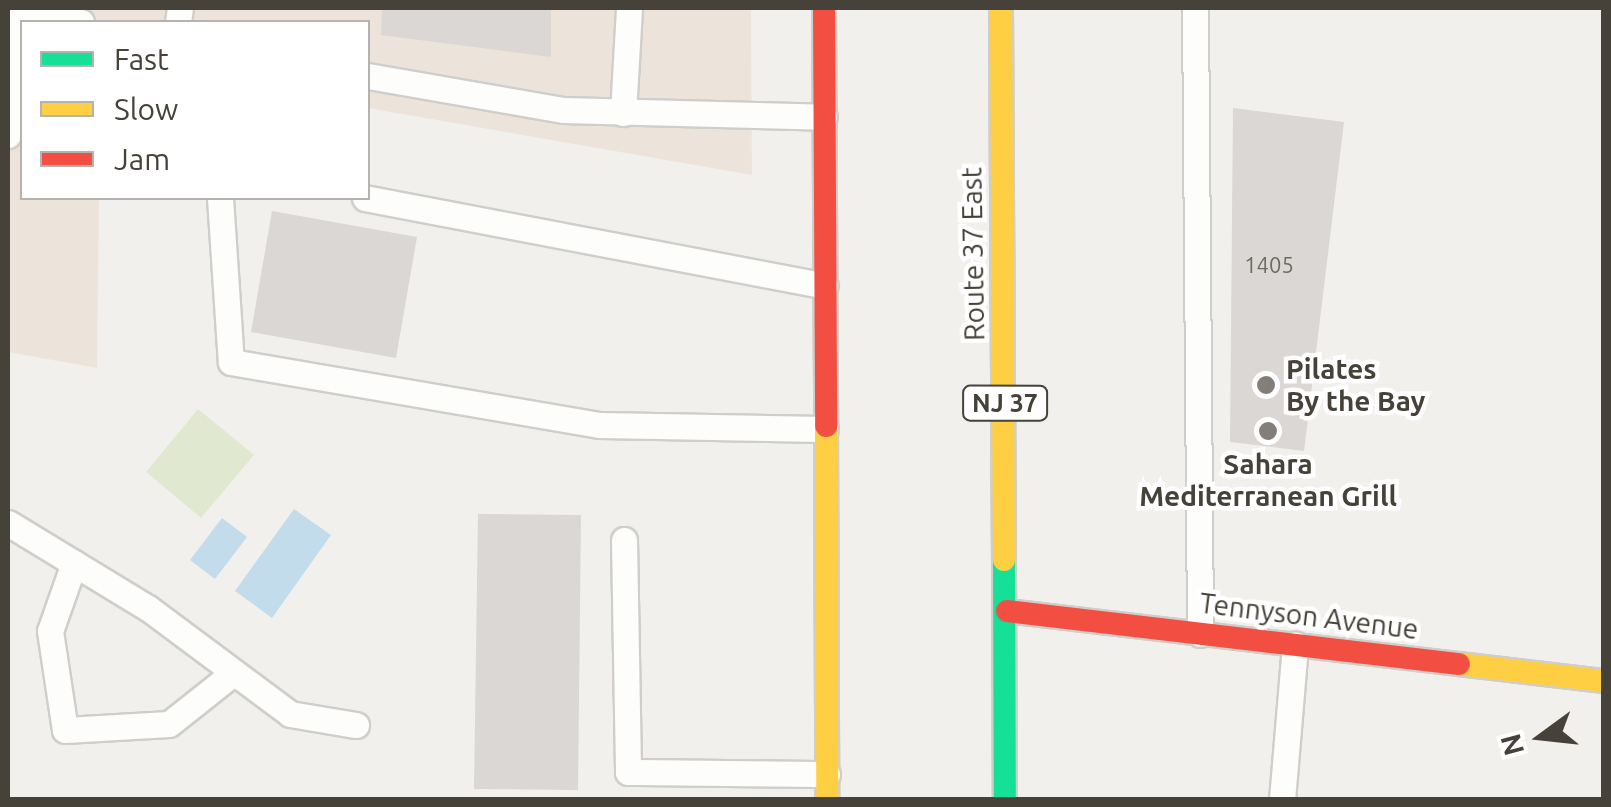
<!DOCTYPE html>
<style>
body{margin:0}
#map{position:relative;width:1611px;height:807px;overflow:hidden;background:#f2f0ed;font-family:Ubuntu,sans-serif}
div>[style]{position:absolute}
.commercial>*{inset:0;background:#ece4db}
.green>*{inset:0;background:#e0e9d0}
.water>*{inset:0;background:#c2dceb}
.building>*{inset:0;background:#dad7d4}
.roads{filter:drop-shadow(2px 0 #d0ceca) drop-shadow(-2px 0 #d0ceca) drop-shadow(0 2px #d0ceca) drop-shadow(0 -2px #d0ceca)}
.lane>*{height:25px;margin:-12.5px;padding:0 12.5px;transform-origin:12.5px;border-radius:12.5px;background:#fdfdfc}
.fast>*{height:22px;margin:-11px;padding:0 11px;transform-origin:11px;border-radius:11px;background:#16e098}
.slow>*{height:22px;margin:-11px;padding:0 11px;transform-origin:11px;border-radius:11px;background:#ffcf43}
.jam>*{height:22px;margin:-11px;padding:0 11px;transform-origin:11px;border-radius:11px;background:#f24e42}
.dots>*{width:28px;height:28px;translate:-50% -50%;box-sizing:border-box;border:5px solid #fff;border-radius:50%}
span{translate:-50% -50%;white-space:nowrap;text-align:center;line-height:1.15;-webkit-text-stroke:9px #fff;paint-order:stroke}
.number-label{font-size:22px;color:#6d6961}
.number-label span{-webkit-text-stroke-width:0}
.shield-label span{padding:2px 8px;background:#fff;border:2px solid;border-radius:8px;-webkit-text-stroke-width:0}
.shield-label{font-size:25px;color:#474239;font-weight:700}
.street-label{font-size:28px;color:#474239}
.poi-label{font-size:28px;color:#474239;font-weight:700}
.left{translate:0 -50%;text-align:left}
.frame{position:absolute;inset:0;border:10px solid #474239;pointer-events:none}
.legend{position:absolute;left:20px;top:20px;width:350px;height:180px;box-sizing:border-box;background:#fff;border:2px solid #b5b3b0;margin:0;padding:12px 18px;list-style:none;font-size:30px;color:#474239}
.legend li{display:flex;align-items:center;gap:20px;height:50px}
.legend b{width:50px;border:2px solid #b5b3b0}
.north{position:absolute;left:1491px;top:687px;width:100px;height:100px;-webkit-text-stroke:8px #fff;paint-order:stroke;rotate:255deg;font-size:28px;font-weight:700;line-height:40px;text-align:center;color:#474239}
.north::after{content:'';display:block;margin:auto;width:35px;height:45px;background:#474239;clip-path:polygon(50% 0,100% 100%,50% 72%,0 100%)}
</style>
<div id="map">
<div class="commercial">
<i style="clip-path:polygon(8px 8px,751px 8px,752px 175px,368px 108px,368px 22px,22px 22px,22px 198px,99px 198px,97px 368px,8px 352px)"></i>
</div>
<div class="green">
<i style="clip-path:polygon(198px 409px,254px 455px,201px 518px,146px 472px)"></i>
</div>
<div class="water">
<i style="clip-path:polygon(294px 509px,331px 535px,272px 618px,235px 591px)"></i>
<i style="clip-path:polygon(222px 518px,247px 537px,215px 579px,190px 560px)"></i>
</div>
<div class="building">
<i style="clip-path:polygon(382px 8px,551px 8px,551px 57px,381px 35px)"></i>
<i style="clip-path:polygon(1233px 108px,1344px 122px,1304px 451px,1230px 442px)"></i>
<i style="clip-path:polygon(272px 211px,417px 237px,396px 358px,251px 332px)"></i>
<i style="clip-path:polygon(478px 514px,581px 515px,578px 790px,474px 789px)"></i>
</div>
<div class="roads">
<div class="lane">
<i style="left:1195px;top:8px;width:626px;rotate:89.54deg"></i>
<i style="left:20px;top:11px;width:62px;rotate:10.2deg"></i>
<i style="left:178px;top:22px;width:14px;rotate:-82deg"></i>
<i style="left:368px;top:76px;width:198px;rotate:9.9deg"></i>
<i style="left:563px;top:110px;width:261px;rotate:1.5deg"></i>
<i style="left:623px;top:113px;width:105px;rotate:-86.7deg"></i>
<i style="left:8px;top:135px;width:128px;rotate:-84.6deg"></i>
<i style="left:220px;top:198px;width:164px;rotate:86.2deg"></i>
<i style="left:231px;top:362px;width:373px;rotate:9.7deg"></i>
<i style="left:599px;top:425px;width:226px;rotate:1deg"></i>
<i style="left:365px;top:198px;width:468px;rotate:10.8deg"></i>
<i style="left:8px;top:523px;width:164px;rotate:31.3deg"></i>
<i style="left:148px;top:608px;width:177px;rotate:36.7deg"></i>
<i style="left:290px;top:714px;width:67px;rotate:9.5deg"></i>
<i style="left:624px;top:540px;width:232px;rotate:89deg"></i>
<i style="left:628px;top:772px;width:199px;rotate:0.6deg"></i>
<i style="left:74px;top:563px;width:72px;rotate:109.4deg"></i>
<i style="left:50px;top:631px;width:100px;rotate:81.4deg"></i>
<i style="left:65px;top:730px;width:104px;rotate:-3.3deg"></i>
<i style="left:169px;top:724px;width:80px;rotate:-38.4deg"></i>
<i style="left:1282px;top:800px;width:156px;rotate:-85.2deg"></i>
</div>
<div class="fast">
<i style="left:1004px;top:560px;width:240px;rotate:89.8deg"></i>
</div>
<div class="slow">
<i style="left:1001px;top:8px;width:552px;rotate:89.69deg"></i>
<i style="left:826px;top:426px;width:374px;rotate:89.8deg"></i>
<i style="left:1459px;top:664px;width:146px;rotate:6.7deg"></i>
</div>
<div class="jam">
<i style="left:824px;top:8px;width:418px;rotate:89.7deg"></i>
<i style="left:1007px;top:611px;width:455px;rotate:6.7deg"></i>
</div>
</div>
<div class="dots">
<i style="left:1266px;top:385px;background:#837f78"></i>
<i style="left:1268px;top:431px;background:#837f78"></i>
</div>
<div class="number-label">
<span style="left:1269px;top:265px">1405</span>
</div>
<div class="shield-label">
<span style="left:1005px;top:403px">NJ 37</span>
</div>
<div class="street-label">
<span style="left:973px;top:254px;rotate:-91deg">Route 37 East</span>
<span style="left:1309px;top:616px;rotate:7deg">Tennyson Avenue</span>
</div>
<div class="poi-label">
<span class="left" style="left:1286px;top:385px">Pilates<br>By the Bay</span>
<span style="left:1268px;top:480px">Sahara<br>Mediterranean Grill</span>
</div>
<div class="frame"></div>
<ul class="legend">
<li><b style="height:12px;background:#16e098"></b>Fast</li>
<li><b style="height:12px;background:#ffcf43"></b>Slow</li>
<li><b style="height:12px;background:#f24e42"></b>Jam</li>
</ul>
<div class="north">N</div>
</div>
